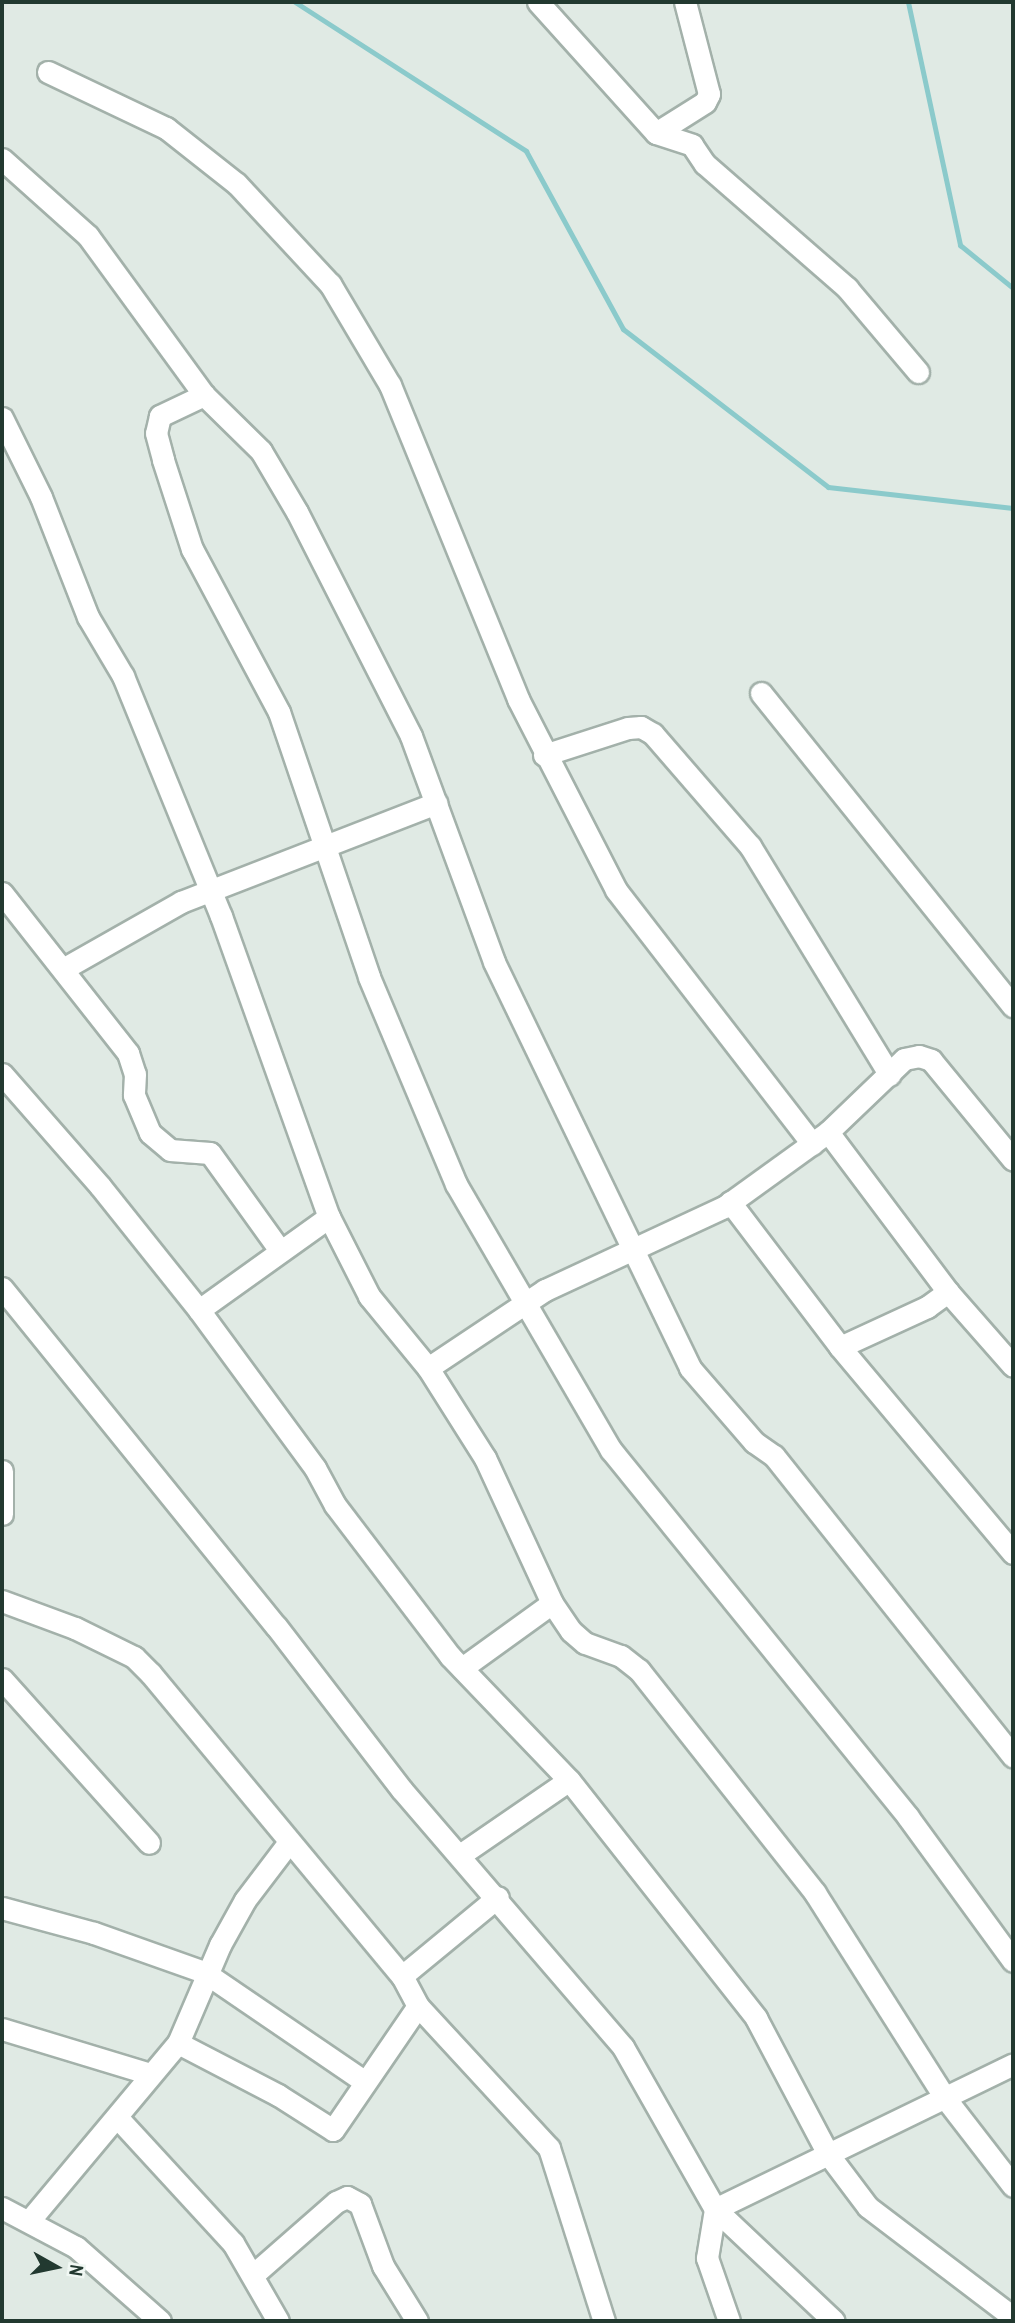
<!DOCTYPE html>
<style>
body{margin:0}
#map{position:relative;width:1015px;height:2323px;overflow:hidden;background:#e0eae4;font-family:"Archivo Narrow",sans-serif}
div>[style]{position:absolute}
.stream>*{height:5px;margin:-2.5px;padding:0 2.5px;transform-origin:2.5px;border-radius:2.5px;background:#8bcacb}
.roads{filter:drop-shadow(2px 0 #a3b1aa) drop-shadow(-2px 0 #a3b1aa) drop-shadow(0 2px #a3b1aa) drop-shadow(0 -2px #a3b1aa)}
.street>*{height:21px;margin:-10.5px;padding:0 10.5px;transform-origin:10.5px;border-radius:10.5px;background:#fff}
span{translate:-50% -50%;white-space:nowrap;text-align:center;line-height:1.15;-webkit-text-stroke:5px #f0f7f3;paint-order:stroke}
.frame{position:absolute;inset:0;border:4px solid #223930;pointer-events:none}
.north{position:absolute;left:21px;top:2232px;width:70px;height:70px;-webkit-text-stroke:5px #f0f7f3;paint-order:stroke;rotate:99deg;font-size:19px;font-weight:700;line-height:28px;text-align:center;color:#223930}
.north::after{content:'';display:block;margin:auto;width:24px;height:32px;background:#223930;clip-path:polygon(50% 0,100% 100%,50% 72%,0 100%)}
</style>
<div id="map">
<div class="stream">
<i style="left:295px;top:2px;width:275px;rotate:32.8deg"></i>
<i style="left:526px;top:151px;width:203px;rotate:61.4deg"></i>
<i style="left:623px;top:329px;width:259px;rotate:37.6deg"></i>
<i style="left:828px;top:487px;width:186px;rotate:6.5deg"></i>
<i style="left:908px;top:2px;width:249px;rotate:77.9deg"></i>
<i style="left:960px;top:245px;width:68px;rotate:39.1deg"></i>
</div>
<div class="roads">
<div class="street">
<i style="left:538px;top:2px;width:176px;rotate:48deg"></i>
<i style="left:656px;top:133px;width:58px;rotate:-32.3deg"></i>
<i style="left:705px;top:102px;width:9px;rotate:-63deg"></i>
<i style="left:709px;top:94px;width:95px;rotate:-104.6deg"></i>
<i style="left:48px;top:72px;width:131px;rotate:25.4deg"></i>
<i style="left:166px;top:128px;width:90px;rotate:38.3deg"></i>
<i style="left:237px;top:184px;width:137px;rotate:47.1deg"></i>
<i style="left:330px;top:284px;width:117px;rotate:59.3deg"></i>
<i style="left:390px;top:385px;width:339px;rotate:67.8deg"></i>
<i style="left:518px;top:699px;width:215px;rotate:62.8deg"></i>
<i style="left:616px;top:890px;width:321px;rotate:52.3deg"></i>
<i style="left:656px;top:133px;width:38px;rotate:18deg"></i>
<i style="left:692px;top:145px;width:23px;rotate:56deg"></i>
<i style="left:705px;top:164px;width:189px;rotate:41.1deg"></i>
<i style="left:847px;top:288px;width:110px;rotate:49.8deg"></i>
<i style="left:2px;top:159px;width:115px;rotate:41.8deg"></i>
<i style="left:88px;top:236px;width:197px;rotate:53.9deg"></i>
<i style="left:204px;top:395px;width:80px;rotate:44.5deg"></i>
<i style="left:261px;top:451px;width:71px;rotate:59.5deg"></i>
<i style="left:297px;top:512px;width:251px;rotate:63deg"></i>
<i style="left:411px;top:736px;width:241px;rotate:69.8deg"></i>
<i style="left:494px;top:962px;width:451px;rotate:64.2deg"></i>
<i style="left:690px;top:1368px;width:98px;rotate:49.1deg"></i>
<i style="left:754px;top:1442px;width:24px;rotate:35deg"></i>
<i style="left:774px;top:1456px;width:384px;rotate:51.5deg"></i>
<i style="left:204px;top:395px;width:49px;rotate:154.5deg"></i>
<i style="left:160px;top:416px;width:17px;rotate:103deg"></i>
<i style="left:156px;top:433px;width:28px;rotate:75deg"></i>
<i style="left:163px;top:460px;width:94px;rotate:72deg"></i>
<i style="left:192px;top:549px;width:185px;rotate:61.9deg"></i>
<i style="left:279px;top:712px;width:280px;rotate:71.2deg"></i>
<i style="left:369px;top:977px;width:225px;rotate:67.2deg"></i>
<i style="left:456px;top:1184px;width:308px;rotate:59.8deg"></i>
<i style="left:611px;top:1450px;width:472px;rotate:51deg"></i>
<i style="left:908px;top:1817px;width:178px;rotate:53.9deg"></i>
<i style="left:2px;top:418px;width:88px;rotate:63.7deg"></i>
<i style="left:41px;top:497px;width:129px;rotate:68.6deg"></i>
<i style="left:88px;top:617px;width:69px;rotate:59.3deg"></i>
<i style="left:123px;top:676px;width:259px;rotate:67.8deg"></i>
<i style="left:221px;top:916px;width:320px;rotate:70.3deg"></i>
<i style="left:329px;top:1217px;width:89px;rotate:63.1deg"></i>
<i style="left:369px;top:1296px;width:93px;rotate:50.7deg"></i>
<i style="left:428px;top:1368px;width:107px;rotate:57.7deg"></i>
<i style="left:485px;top:1458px;width:160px;rotate:65.2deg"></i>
<i style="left:552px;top:1603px;width:34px;rotate:56deg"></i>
<i style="left:571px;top:1631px;width:18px;rotate:41deg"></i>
<i style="left:585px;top:1643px;width:38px;rotate:20deg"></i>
<i style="left:621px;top:1656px;width:23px;rotate:38deg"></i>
<i style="left:639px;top:1670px;width:284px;rotate:51.7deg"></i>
<i style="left:815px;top:1893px;width:243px;rotate:57.6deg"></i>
<i style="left:945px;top:2098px;width:111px;rotate:52.3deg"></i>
<i style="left:761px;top:693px;width:402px;rotate:51.2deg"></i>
<i style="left:544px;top:755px;width:88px;rotate:-17.8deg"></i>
<i style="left:628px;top:728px;width:13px;rotate:-4deg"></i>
<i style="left:641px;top:727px;width:14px;rotate:30deg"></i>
<i style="left:653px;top:734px;width:148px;rotate:49.1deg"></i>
<i style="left:750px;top:846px;width:268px;rotate:58.6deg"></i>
<i style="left:2px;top:893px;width:204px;rotate:51.8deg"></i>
<i style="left:128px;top:1053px;width:22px;rotate:72deg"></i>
<i style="left:135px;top:1074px;width:21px;rotate:93deg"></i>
<i style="left:134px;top:1095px;width:41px;rotate:67.2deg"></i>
<i style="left:150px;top:1133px;width:26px;rotate:40deg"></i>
<i style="left:170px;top:1150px;width:40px;rotate:4.3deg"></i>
<i style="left:210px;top:1153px;width:118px;rotate:54.3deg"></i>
<i style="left:63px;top:969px;width:136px;rotate:-29.6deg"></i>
<i style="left:181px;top:902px;width:274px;rotate:-21.2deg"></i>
<i style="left:2px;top:1074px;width:149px;rotate:48.8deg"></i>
<i style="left:100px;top:1186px;width:159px;rotate:51.4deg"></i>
<i style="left:199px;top:1310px;width:196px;rotate:53.7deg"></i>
<i style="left:315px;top:1468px;width:42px;rotate:61.6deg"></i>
<i style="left:335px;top:1505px;width:190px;rotate:52.7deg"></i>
<i style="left:450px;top:1656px;width:172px;rotate:46.2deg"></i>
<i style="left:569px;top:1780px;width:303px;rotate:51.8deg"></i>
<i style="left:756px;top:2018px;width:154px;rotate:62.1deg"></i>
<i style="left:828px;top:2154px;width:66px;rotate:53deg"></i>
<i style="left:868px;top:2207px;width:182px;rotate:37.2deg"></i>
<i style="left:828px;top:1132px;width:200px;rotate:53.1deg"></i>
<i style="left:948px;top:1292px;width:98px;rotate:48.7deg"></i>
<i style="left:730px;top:1202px;width:182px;rotate:52.8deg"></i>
<i style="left:840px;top:1347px;width:269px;rotate:50deg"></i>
<i style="left:2px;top:1288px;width:435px;rotate:51deg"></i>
<i style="left:276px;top:1626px;width:207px;rotate:52.5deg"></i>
<i style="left:402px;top:1790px;width:339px;rotate:49.3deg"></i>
<i style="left:623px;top:2047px;width:186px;rotate:60.4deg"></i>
<i style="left:715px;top:2209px;width:163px;rotate:43.3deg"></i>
<i style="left:199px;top:1310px;width:160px;rotate:-35.6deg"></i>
<i style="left:840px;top:1347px;width:96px;rotate:-24.7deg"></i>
<i style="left:927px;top:1307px;width:26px;rotate:-36deg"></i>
<i style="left:428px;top:1368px;width:141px;rotate:-33.7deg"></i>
<i style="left:545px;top:1290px;width:197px;rotate:-24.9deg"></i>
<i style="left:724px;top:1207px;width:128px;rotate:-35.8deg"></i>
<i style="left:828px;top:1132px;width:105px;rotate:-43.8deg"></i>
<i style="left:904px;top:1059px;width:15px;rotate:-11deg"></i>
<i style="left:919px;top:1056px;width:13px;rotate:18deg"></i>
<i style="left:931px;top:1060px;width:129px;rotate:50.6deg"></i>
<i style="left:2px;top:1471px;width:43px;rotate:90deg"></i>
<i style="left:2px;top:1601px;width:78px;rotate:20.3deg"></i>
<i style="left:75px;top:1628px;width:66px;rotate:26.2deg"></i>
<i style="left:134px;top:1657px;width:24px;rotate:45deg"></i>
<i style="left:151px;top:1674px;width:393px;rotate:50.3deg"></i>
<i style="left:402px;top:1976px;width:34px;rotate:62deg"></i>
<i style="left:418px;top:2006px;width:193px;rotate:47.3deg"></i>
<i style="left:549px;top:2148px;width:182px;rotate:72.4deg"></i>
<i style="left:462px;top:1668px;width:111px;rotate:-35.8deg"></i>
<i style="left:2px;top:1679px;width:220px;rotate:48.1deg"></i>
<i style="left:460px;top:1855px;width:132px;rotate:-34.5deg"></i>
<i style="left:2px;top:1908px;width:95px;rotate:15.2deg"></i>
<i style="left:94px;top:1933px;width:117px;rotate:19.5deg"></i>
<i style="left:204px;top:1972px;width:194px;rotate:34.3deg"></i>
<i style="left:402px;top:1976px;width:124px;rotate:-39.5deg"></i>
<i style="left:2px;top:2029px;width:155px;rotate:16.9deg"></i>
<i style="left:178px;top:2043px;width:113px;rotate:27.5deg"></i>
<i style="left:278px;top:2095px;width:65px;rotate:32.5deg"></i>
<i style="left:333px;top:2130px;width:150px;rotate:-55.6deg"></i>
<i style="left:117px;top:2117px;width:171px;rotate:47.4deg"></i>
<i style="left:233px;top:2243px;width:90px;rotate:60deg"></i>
<i style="left:2px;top:2208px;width:84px;rotate:27.8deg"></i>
<i style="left:76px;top:2247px;width:112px;rotate:41.4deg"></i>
<i style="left:29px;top:2221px;width:232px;rotate:-50.1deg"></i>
<i style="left:178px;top:2043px;width:107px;rotate:-66.8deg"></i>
<i style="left:220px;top:1945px;width:51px;rotate:-60.9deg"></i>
<i style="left:245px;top:1900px;width:73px;rotate:-52.8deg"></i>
<i style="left:254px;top:2274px;width:109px;rotate:-41.3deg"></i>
<i style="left:336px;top:2202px;width:12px;rotate:-24deg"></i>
<i style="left:347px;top:2197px;width:15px;rotate:28deg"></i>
<i style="left:360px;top:2204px;width:66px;rotate:69.6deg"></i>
<i style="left:383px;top:2266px;width:65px;rotate:58.3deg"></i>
<i style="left:729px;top:2321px;width:67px;rotate:-109.2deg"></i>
<i style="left:707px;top:2258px;width:50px;rotate:-80.7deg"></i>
<i style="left:715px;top:2209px;width:331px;rotate:-25.9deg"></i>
</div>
</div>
<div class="frame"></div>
<div class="north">N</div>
</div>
